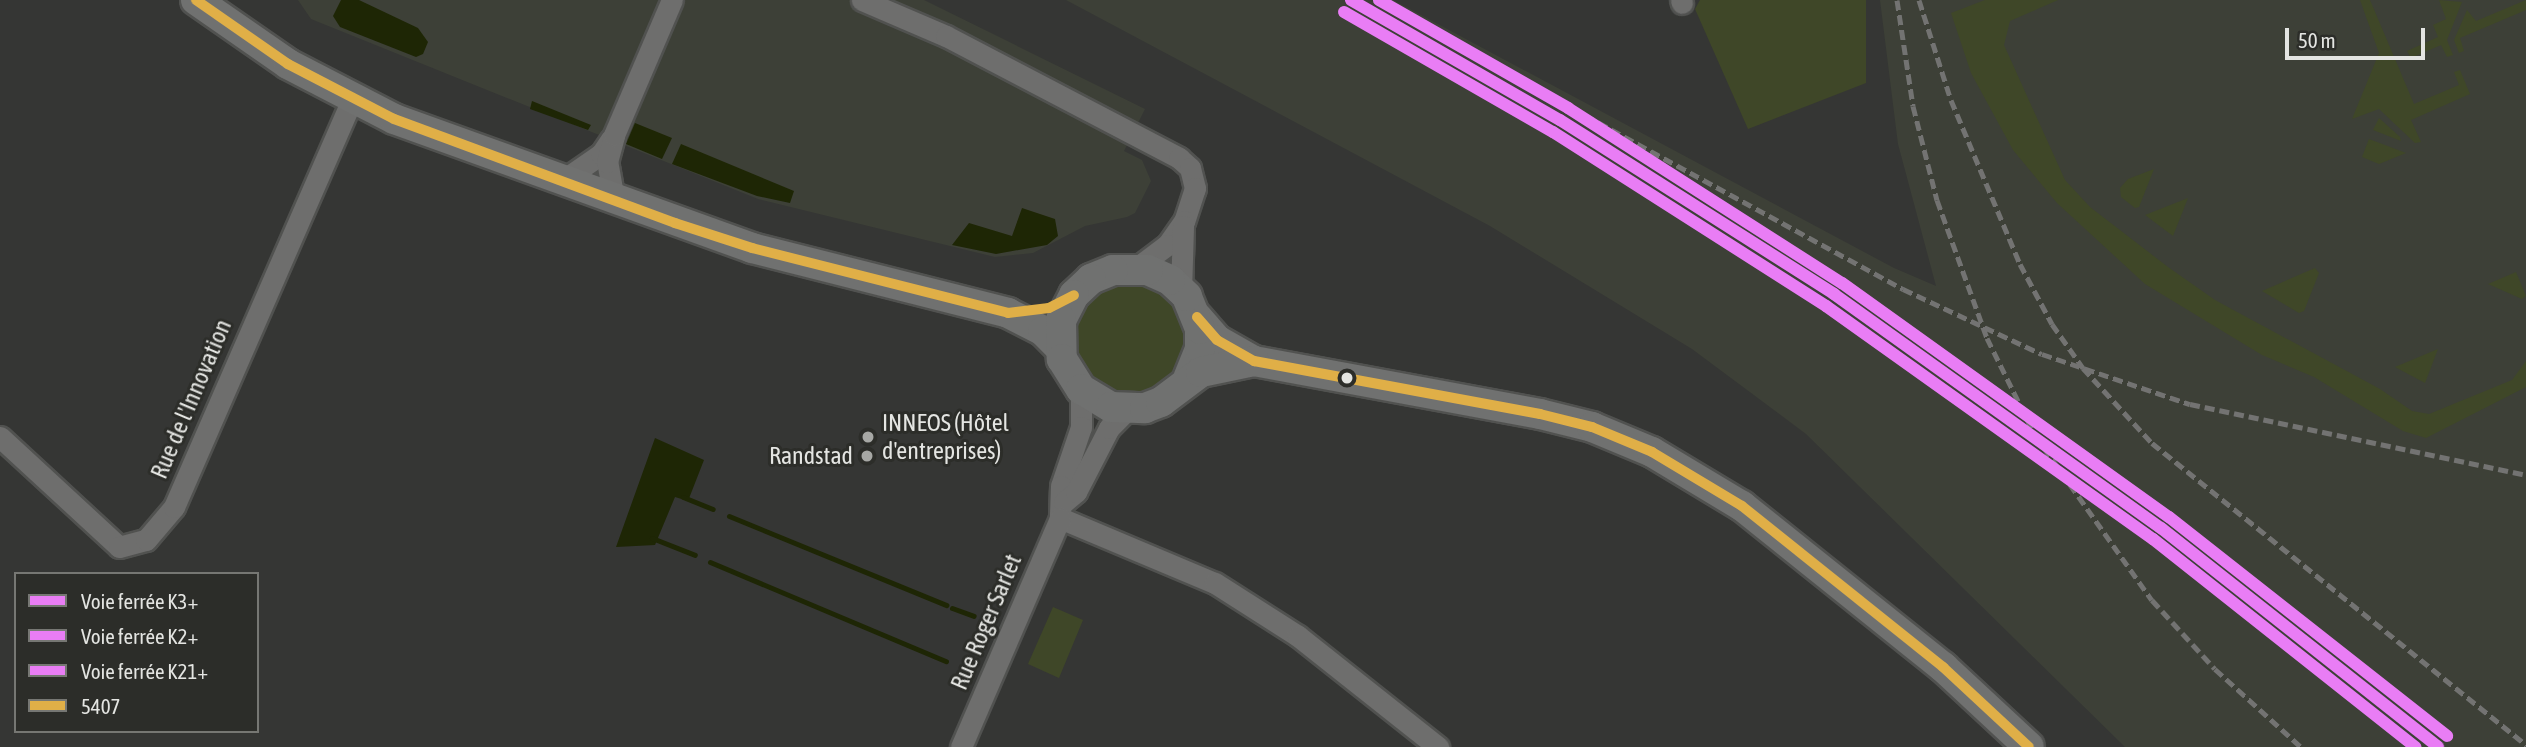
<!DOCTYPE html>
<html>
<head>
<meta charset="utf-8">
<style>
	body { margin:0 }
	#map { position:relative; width:2526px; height:747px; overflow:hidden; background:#353634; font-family:"Asap Condensed",sans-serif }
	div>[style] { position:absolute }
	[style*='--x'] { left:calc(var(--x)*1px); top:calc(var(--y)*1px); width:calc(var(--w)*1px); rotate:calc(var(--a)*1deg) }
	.built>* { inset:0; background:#3d4037 }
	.green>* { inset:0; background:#3f4728 }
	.round { border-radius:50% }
	.water>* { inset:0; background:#1e2605 }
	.stream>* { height:5px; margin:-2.5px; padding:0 2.5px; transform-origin:2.5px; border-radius:2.5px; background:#1e2605 }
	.roads { filter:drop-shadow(2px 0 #515250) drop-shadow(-2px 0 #515250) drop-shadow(0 2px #515250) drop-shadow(0 -2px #515250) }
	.street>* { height:21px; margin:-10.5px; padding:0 10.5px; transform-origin:10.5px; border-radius:10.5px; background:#6e6e6d }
	.secondary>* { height:30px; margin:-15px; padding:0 15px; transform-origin:15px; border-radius:15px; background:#707170 }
	.rail>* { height:5px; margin-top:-2.5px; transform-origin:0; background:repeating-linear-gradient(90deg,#737372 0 10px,transparent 0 15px) }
	.bus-1>* { height:10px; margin:-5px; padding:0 5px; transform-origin:5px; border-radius:5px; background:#e0af47 }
	.rail-1>* { height:12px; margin:-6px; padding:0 6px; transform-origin:6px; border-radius:6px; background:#e97df5 }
	.rail-2>* { height:12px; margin:-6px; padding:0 6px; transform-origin:6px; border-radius:6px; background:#e97df5 }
	.rail-3>* { height:12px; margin:-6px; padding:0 6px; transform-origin:6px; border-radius:6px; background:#e97df5 }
	.dots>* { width:19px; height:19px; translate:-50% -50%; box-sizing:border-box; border:4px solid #2c2d29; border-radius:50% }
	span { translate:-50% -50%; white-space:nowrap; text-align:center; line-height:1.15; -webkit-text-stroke:6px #2c2d29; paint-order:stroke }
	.street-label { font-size:24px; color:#e4e5e2 }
	.poi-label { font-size:24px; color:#e4e5e2 }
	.left { translate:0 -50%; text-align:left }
	.right { translate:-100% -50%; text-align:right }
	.legend { position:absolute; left:14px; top:572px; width:245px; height:161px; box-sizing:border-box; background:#2c2d29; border:2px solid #767773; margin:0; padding:9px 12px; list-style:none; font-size:21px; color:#e4e5e2 }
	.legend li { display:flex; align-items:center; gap:14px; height:35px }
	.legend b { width:35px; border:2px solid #767773 }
	.scale { position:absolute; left:2285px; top:28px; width:140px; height:32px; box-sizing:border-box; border:4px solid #e4e5e2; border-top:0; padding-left:9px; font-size:21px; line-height:24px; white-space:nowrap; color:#e4e5e2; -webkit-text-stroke:5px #2c2d29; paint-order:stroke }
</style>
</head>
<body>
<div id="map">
	<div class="built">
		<div style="clip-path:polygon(298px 0,924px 0,1145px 109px,1124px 151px,1142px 160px,1151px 181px,1135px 213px,1127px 217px,1085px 226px,1033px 253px,995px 257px,758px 199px,311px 19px)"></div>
		<div style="clip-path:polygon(1066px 0,1393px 0,1894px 268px,1936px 286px,1898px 144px,1880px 0,2526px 0,2526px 747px,2125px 747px,1806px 434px,1692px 349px,1490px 226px)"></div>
	</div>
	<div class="green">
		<div style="clip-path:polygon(1700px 0,1866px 0,1866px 83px,1748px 129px,1695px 9px)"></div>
		<div style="clip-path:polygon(1985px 0,2058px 0,2010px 21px,2004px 45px,2065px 180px,2090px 207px,2168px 267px,2215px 300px,2380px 389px,2412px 411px,2429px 414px,2512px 380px,2526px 361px,2526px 387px,2426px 438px,2403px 431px,2314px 377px,2262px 355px,2145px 284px,2057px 203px,2013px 150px,1971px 73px,1951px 13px)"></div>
		<div style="clip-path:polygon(2360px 0,2370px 0,2414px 104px,2459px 85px,2454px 72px,2460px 70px,2470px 94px,2411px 120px,2421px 142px,2415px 143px,2379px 109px,2352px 119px,2379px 53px)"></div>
		<div style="clip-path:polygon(2439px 0,2462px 2px,2447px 40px,2453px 55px,2447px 57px,2441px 45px,2411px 58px,2407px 51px,2438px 37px,2433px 25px,2446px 19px)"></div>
		<div style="clip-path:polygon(2526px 0,2526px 10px,2460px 38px,2464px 51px,2459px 53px,2454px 40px,2467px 10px,2476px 21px)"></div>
		<div style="clip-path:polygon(2379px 118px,2400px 137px,2401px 141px,2373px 130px)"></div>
		<div style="clip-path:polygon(2369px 139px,2406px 153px,2379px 164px,2362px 157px)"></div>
		<div style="clip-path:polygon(2154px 169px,2139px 207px,2135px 208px,2121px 197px,2120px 188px,2128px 179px)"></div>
		<div style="clip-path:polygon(2188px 198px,2173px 236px,2145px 215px)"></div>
		<div style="clip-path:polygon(2315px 268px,2319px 273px,2304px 311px,2299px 313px,2262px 291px)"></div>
		<div style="clip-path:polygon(2516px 272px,2526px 296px,2522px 299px,2488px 284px)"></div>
		<div class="round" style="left:1074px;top:281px;width:114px;height:114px"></div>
		<div style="clip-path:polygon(2438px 349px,2425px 383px,2395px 367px)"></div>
		<div style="clip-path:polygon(1053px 607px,1083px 620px,1059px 678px,1028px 664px)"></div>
	</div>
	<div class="water">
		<div style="clip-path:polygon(341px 0,359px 0,418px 28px,428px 42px,423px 54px,416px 57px,340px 27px,333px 16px)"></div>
		<div style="clip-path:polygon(532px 101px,591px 125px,588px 130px,530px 109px)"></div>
		<div style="clip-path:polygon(635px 123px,672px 138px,662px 159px,626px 144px)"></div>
		<div style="clip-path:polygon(681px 144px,794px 191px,790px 203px,757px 196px,672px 164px)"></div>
		<div style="clip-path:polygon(1022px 208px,1055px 219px,1058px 236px,1047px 245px,996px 254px,952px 245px,969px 223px,1012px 236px)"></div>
		<div style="clip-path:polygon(655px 438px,704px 460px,688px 501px,675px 497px,655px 545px,616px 547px)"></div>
	</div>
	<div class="stream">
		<div style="--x:683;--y:497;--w:32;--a:22"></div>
		<div style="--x:729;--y:516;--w:235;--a:22.3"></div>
		<div style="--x:652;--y:538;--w:46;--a:21.6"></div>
		<div style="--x:710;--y:562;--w:256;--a:22.8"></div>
		<div style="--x:952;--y:608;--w:23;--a:20"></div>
	</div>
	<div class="roads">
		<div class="street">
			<div style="--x:862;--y:0;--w:91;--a:23.2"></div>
			<div style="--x:946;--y:36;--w:263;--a:27.6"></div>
			<div style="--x:1179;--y:158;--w:15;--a:42"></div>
			<div style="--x:1190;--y:168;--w:21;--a:76"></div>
			<div style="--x:1195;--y:188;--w:35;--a:108"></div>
			<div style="--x:1184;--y:221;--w:29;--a:125"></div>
			<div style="--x:1167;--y:245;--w:39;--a:143"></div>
			<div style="--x:1681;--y:0;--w:3;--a:72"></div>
			<div style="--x:562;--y:181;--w:47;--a:-34.7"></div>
			<div style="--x:601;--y:154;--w:18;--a:-56"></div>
			<div style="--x:614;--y:200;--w:39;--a:-100"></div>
			<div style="--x:607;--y:162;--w:28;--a:-75"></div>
			<div style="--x:614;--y:135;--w:147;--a:-66.8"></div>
			<div style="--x:1181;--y:291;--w:65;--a:-88.2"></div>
			<div style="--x:1081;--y:389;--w:38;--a:90"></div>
			<div style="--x:1081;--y:427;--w:62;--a:108.7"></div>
			<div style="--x:1061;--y:486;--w:32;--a:92"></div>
			<div style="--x:1060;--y:518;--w:168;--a:22.8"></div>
			<div style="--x:1215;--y:583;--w:98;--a:32.6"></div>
			<div style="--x:1298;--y:636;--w:179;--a:38.4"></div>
			<div style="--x:0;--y:437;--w:162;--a:42.7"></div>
			<div style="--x:119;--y:547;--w:28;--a:-15"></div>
			<div style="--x:146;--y:540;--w:43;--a:-49.7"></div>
			<div style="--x:174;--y:507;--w:446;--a:-66.4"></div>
			<div style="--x:1064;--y:502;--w:16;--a:-40"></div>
			<div style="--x:1076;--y:492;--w:72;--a:-62.7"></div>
			<div style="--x:1109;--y:428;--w:27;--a:-45"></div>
			<div style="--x:961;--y:747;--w:249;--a:-66.6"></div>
		</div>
		<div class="secondary">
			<div style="--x:196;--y:0;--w:112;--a:34.8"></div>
			<div style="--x:288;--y:64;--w:119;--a:27.4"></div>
			<div style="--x:394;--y:119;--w:381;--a:19.8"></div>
			<div style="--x:752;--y:248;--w:264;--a:14.2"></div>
			<div style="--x:1008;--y:313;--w:39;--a:27"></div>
			<div style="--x:1043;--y:331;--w:24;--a:45"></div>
			<div style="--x:1197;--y:317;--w:30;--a:49"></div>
			<div style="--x:1217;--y:340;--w:43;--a:29.6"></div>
			<div style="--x:1254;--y:361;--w:291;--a:10.5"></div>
			<div style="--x:1540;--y:414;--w:54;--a:14"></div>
			<div style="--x:1592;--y:427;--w:65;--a:22.6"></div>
			<div style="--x:1652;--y:452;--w:105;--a:31"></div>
			<div style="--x:1742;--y:506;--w:258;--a:38.7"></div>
			<div style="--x:1943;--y:667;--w:117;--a:42.9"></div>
			<div style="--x:1187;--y:381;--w:35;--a:-68"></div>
			<div style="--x:1200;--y:348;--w:19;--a:-90"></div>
			<div style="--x:1200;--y:329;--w:35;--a:-112"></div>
			<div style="--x:1187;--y:296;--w:23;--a:-137"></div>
			<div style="--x:1170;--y:280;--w:24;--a:-156"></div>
			<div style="--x:1148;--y:270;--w:35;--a:180"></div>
			<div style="--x:1113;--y:270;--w:24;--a:158"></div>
			<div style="--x:1091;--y:279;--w:23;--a:137"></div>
			<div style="--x:1074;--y:295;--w:28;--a:117"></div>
			<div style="--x:1061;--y:320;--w:39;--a:89"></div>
			<div style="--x:1062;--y:359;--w:36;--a:58"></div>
			<div style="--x:1081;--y:389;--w:35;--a:31"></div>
			<div style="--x:1111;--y:407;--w:34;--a:2"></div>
			<div style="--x:1145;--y:408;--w:17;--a:-21"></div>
			<div style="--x:1161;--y:402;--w:50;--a:-36.9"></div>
			<div style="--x:1201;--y:372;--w:54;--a:-11.7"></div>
		</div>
	</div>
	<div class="rail">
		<div style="--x:1374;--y:0;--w:603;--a:28.65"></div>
		<div style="--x:1903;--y:289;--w:153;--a:25.1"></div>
		<div style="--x:2042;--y:354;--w:156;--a:18.7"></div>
		<div style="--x:2190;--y:404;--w:343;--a:11.9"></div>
		<div style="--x:1897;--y:0;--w:107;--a:81.4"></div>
		<div style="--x:1913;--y:106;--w:97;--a:75.7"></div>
		<div style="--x:1937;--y:200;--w:147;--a:70.1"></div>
		<div style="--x:1987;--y:338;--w:108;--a:63.7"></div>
		<div style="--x:2035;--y:435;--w:202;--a:54.7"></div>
		<div style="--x:2152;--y:600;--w:93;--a:47.6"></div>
		<div style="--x:2215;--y:669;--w:116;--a:42.2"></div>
		<div style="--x:1919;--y:0;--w:105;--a:72.3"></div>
		<div style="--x:1951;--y:100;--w:178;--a:67.2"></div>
		<div style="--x:2020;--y:264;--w:68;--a:61.9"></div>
		<div style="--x:2052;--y:324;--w:54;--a:54.8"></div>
		<div style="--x:2083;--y:368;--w:102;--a:47.4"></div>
		<div style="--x:2152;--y:443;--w:481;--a:38.9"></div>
	</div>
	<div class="bus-1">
		<div style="--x:196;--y:0;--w:112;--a:34.8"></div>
		<div style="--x:288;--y:64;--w:119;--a:27.4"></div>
		<div style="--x:394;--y:119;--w:300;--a:20.3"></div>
		<div style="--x:675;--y:223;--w:81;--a:18"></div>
		<div style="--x:752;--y:248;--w:264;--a:14.2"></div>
		<div style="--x:1008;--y:313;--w:41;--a:-7"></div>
		<div style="--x:1049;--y:308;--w:28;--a:-27"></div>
		<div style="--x:1197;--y:317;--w:30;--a:49"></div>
		<div style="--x:1217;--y:340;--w:43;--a:29.6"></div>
		<div style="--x:1254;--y:361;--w:291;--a:10.5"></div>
		<div style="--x:1540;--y:414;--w:54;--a:14"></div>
		<div style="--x:1592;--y:427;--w:65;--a:22.6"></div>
		<div style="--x:1652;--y:452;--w:105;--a:31"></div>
		<div style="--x:1742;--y:506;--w:258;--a:38.7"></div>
		<div style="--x:1943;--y:667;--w:117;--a:42.9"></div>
	</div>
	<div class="rail-1">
		<div style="--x:1351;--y:0;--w:241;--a:29.9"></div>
		<div style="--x:1560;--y:120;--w:325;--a:32.4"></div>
		<div style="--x:1834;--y:294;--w:402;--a:35.6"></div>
		<div style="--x:2161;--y:528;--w:353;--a:38.3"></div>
	</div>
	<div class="rail-2">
		<div style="--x:1344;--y:12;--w:241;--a:29.9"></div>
		<div style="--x:1553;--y:132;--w:324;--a:32.5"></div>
		<div style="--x:1826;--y:306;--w:402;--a:35.5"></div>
		<div style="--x:2153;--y:539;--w:335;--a:38.4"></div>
	</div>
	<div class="rail-3">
		<div style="--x:1379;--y:0;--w:218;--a:29.7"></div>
		<div style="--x:1568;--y:108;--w:325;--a:32.6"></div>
		<div style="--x:1842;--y:283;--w:402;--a:35.6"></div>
		<div style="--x:2169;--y:517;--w:354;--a:38.2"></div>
	</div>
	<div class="dots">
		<div style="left:1347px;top:378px;background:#e4e5e2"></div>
		<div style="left:868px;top:437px;background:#a7a8a5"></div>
		<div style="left:867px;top:456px;background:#a7a8a5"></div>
	</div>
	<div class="street-label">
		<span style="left:191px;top:399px;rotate:-67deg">Rue de l'Innovation</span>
		<span style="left:986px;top:622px;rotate:-67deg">Rue Roger Sarlet</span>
	</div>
	<div class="poi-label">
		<span class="left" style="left:882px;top:437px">INNEOS (Hôtel<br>d'entreprises)</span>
		<span class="right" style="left:853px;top:456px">Randstad</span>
	</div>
	<ul class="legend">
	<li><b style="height:9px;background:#e97df5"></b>Voie ferrée K3+</li>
	<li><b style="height:9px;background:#e97df5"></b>Voie ferrée K2+</li>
	<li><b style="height:9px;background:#e97df5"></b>Voie ferrée K21+</li>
	<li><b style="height:9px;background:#e0af47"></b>5407</li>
	</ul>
	<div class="scale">50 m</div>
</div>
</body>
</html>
